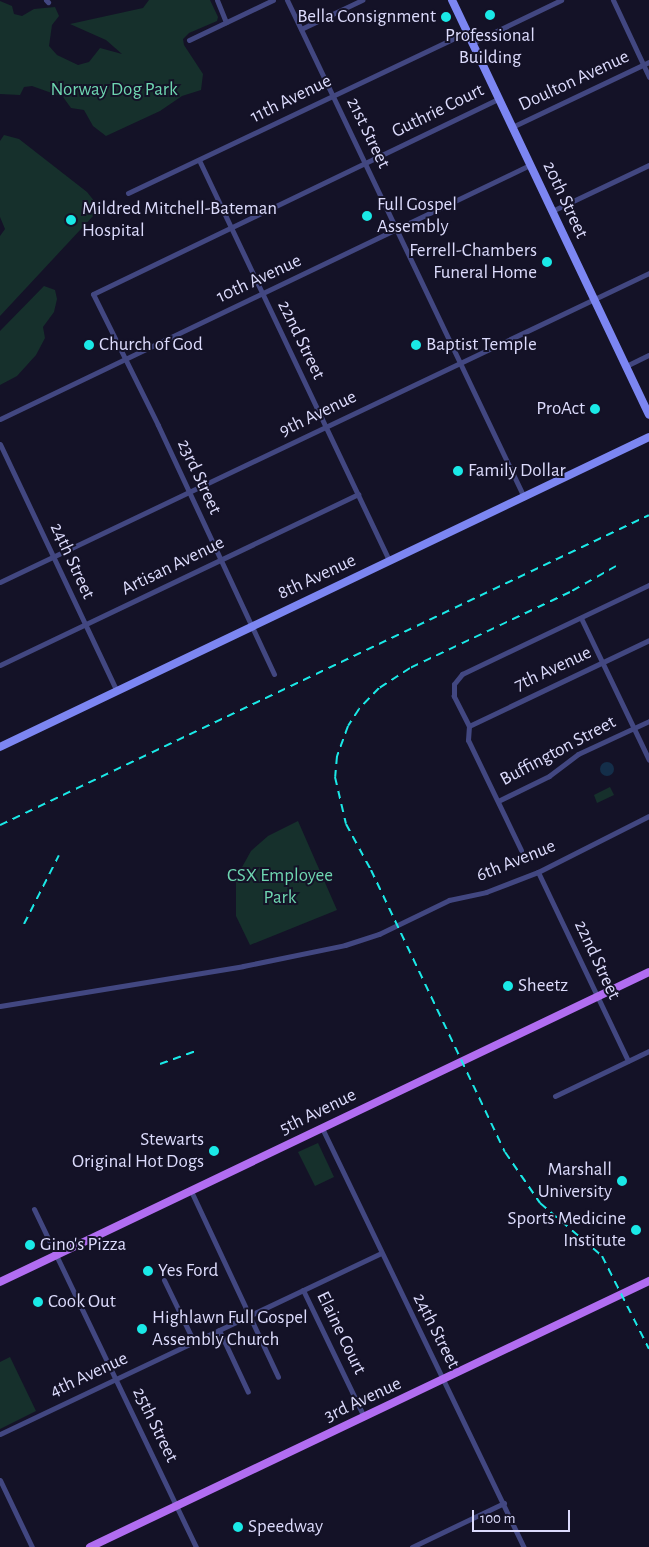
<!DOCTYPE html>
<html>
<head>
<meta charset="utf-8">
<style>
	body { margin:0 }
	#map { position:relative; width:649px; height:1547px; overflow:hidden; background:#141227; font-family:"Alegreya Sans",sans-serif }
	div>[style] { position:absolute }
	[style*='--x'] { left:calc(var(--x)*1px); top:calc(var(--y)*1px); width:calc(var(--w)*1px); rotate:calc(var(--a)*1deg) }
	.green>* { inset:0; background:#16302c }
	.water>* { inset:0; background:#142e49 }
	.round { border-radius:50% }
	.street>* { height:5px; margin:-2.5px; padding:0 2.5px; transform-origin:2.5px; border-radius:2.5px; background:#424781 }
	.secondary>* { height:8px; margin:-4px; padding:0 4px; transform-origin:4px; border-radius:4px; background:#7c86f2 }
	.primary>* { height:8px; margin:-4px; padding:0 4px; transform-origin:4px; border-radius:4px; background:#b16df1 }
	.rail>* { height:2px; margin-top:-1px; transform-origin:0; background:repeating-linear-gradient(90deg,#1ae9e7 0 8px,transparent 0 14px) }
	.dots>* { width:14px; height:14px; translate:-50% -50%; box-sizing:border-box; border:2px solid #141227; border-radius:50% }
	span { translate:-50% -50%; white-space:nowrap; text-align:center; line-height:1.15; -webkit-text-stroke:4px #141227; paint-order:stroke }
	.poi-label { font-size:19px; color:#dcdbfc }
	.right { translate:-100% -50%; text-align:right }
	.left { translate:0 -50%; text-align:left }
	.street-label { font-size:19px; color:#dcdbfc }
	.park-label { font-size:19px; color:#6ed5b0 }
	.scale { position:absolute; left:472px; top:1510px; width:98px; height:22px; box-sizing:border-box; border:2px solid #dcdbfc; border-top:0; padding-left:6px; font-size:15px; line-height:18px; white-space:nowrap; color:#dcdbfc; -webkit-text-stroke:4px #141227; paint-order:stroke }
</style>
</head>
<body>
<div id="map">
	<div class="green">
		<div style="clip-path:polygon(149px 0,210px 0,218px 17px,217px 21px,189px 33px,183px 39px,184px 45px,203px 74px,201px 90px,182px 96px,160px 111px,106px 136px,93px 126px,84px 110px,71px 108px,63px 97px,32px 86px,24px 87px,20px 95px,0 94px,0 1px,12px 6px,14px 14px,22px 16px,34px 9px,55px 7px,59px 16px,52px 25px,49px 46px,57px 55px,78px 65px,89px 62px,100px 48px,122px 54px,106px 40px,70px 24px,143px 8px)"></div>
		<div style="clip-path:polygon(4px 135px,19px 139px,87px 192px,95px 202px,96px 209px,94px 215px,0 316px,0 236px,5px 229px,0 217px,0 141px)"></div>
		<div style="clip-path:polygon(44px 286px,55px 290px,57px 299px,54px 312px,43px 327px,45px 338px,36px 355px,17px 376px,0 385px,0 331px)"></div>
		<div style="clip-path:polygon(610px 787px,614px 795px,597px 803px,594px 795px)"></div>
		<div style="clip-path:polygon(298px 821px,337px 910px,250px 945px,236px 916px,236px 878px,251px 851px,268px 836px)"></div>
		<div style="clip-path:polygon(318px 1143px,334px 1177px,315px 1186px,298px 1152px)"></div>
		<div style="clip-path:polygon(10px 1357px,36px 1411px,0 1429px,0 1362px)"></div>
	</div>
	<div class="water">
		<div class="round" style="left:600px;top:762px;width:14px;height:14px"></div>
	</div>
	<div class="street">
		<div style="--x:46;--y:0;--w:3;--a:45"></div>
		<div style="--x:217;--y:0;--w:24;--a:68"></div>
		<div style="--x:287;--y:0;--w:551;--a:64.51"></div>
		<div style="--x:613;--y:0;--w:85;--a:64.9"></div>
		<div style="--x:301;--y:29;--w:68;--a:-25.4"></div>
		<div style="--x:189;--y:40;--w:93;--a:-25.5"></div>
		<div style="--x:472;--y:43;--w:99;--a:-25.8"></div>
		<div style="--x:512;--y:127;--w:152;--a:-25.4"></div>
		<div style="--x:199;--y:160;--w:444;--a:64.6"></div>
		<div style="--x:128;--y:193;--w:375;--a:-25.4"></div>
		<div style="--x:552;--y:211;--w:107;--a:-25.4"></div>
		<div style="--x:626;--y:366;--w:25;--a:-26"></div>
		<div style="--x:0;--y:419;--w:588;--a:-25.61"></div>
		<div style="--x:0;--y:444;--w:273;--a:64.7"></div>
		<div style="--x:0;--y:582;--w:719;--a:-25.46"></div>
		<div style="--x:581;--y:618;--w:157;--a:64.4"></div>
		<div style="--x:0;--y:665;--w:397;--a:-25.5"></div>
		<div style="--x:274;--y:674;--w:275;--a:-115"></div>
		<div style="--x:158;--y:425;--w:146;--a:-116.4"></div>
		<div style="--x:93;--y:294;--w:450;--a:-25.7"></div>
		<div style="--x:469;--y:726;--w:199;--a:-25.5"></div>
		<div style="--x:498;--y:801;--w:57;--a:-26.1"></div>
		<div style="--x:549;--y:776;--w:36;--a:-37"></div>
		<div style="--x:578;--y:754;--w:78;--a:-24.9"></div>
		<div style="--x:521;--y:850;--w:122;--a:-115.7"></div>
		<div style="--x:468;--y:740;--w:14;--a:-86"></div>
		<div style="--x:469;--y:726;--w:34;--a:-117"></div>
		<div style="--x:454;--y:696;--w:12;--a:-90"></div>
		<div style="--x:454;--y:684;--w:13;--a:-51"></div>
		<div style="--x:462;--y:674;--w:207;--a:-25.5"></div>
		<div style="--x:538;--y:872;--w:209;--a:64.5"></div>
		<div style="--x:0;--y:1006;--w:246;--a:-9.3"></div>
		<div style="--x:243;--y:966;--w:104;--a:-11.6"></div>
		<div style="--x:345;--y:945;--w:36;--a:-18"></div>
		<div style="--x:379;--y:934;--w:78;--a:-25.9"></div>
		<div style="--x:449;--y:900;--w:38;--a:-12"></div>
		<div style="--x:486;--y:892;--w:56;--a:-21"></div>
		<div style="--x:538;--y:872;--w:124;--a:-26.8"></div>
		<div style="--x:555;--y:1096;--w:104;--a:-25.6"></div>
		<div style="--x:322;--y:1128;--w:465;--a:64.3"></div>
		<div style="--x:191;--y:1191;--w:205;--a:64.9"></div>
		<div style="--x:34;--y:1209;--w:375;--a:64.4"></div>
		<div style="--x:164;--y:1280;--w:69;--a:64.2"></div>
		<div style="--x:303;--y:1290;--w:141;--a:64.3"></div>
		<div style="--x:219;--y:1330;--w:68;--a:64.9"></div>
		<div style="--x:0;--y:1434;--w:422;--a:-25.4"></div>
		<div style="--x:0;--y:1480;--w:74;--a:64.5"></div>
		<div style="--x:412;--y:1547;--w:102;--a:-25.6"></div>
	</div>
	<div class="secondary">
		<div style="--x:452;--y:0;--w:459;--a:64.6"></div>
		<div style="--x:0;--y:747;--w:719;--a:-25.53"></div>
	</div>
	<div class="primary">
		<div style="--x:0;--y:1282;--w:719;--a:-25.53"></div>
		<div style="--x:90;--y:1547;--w:619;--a:-25.45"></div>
	</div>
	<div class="rail">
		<div style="--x:616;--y:566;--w:53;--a:150.5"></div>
		<div style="--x:570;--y:592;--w:177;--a:154.6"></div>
		<div style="--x:410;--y:668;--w:37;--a:147"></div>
		<div style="--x:379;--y:688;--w:29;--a:134"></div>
		<div style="--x:359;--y:709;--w:20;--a:123"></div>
		<div style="--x:348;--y:726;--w:32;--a:110"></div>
		<div style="--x:337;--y:756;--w:21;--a:95"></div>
		<div style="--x:335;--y:777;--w:48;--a:76.8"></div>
		<div style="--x:346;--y:824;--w:52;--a:61.5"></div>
		<div style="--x:371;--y:870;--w:312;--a:64.6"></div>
		<div style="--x:505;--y:1152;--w:62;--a:55.5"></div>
		<div style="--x:540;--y:1203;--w:82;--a:40.5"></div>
		<div style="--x:602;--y:1256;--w:104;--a:63.2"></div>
		<div style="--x:0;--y:825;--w:719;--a:-25.53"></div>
		<div style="--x:24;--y:924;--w:77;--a:-63.1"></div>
		<div style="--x:160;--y:1064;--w:38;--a:-20"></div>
	</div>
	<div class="dots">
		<div style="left:490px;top:15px;background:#1ae9e7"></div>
		<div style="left:446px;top:17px;background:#1ae9e7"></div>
		<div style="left:367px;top:216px;background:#1ae9e7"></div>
		<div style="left:71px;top:220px;background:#1ae9e7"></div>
		<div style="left:547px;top:262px;background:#1ae9e7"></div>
		<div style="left:89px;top:345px;background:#1ae9e7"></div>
		<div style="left:416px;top:345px;background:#1ae9e7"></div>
		<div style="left:595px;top:409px;background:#1ae9e7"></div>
		<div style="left:458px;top:471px;background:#1ae9e7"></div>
		<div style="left:508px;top:986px;background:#1ae9e7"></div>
		<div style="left:214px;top:1151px;background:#1ae9e7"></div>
		<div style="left:622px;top:1181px;background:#1ae9e7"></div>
		<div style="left:636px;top:1230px;background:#1ae9e7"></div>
		<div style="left:30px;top:1245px;background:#1ae9e7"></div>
		<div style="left:148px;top:1271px;background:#1ae9e7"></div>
		<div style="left:38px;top:1302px;background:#1ae9e7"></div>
		<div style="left:142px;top:1329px;background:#1ae9e7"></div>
		<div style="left:238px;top:1527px;background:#1ae9e7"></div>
	</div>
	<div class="poi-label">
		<span class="right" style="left:436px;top:17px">Bella Consignment</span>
		<span style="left:490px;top:47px">Professional<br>Building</span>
		<span class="left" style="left:377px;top:216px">Full Gospel<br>Assembly</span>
		<span class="left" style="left:82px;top:220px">Mildred Mitchell-Bateman<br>Hospital</span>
		<span class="right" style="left:537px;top:262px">Ferrell-Chambers<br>Funeral Home</span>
		<span class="left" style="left:99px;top:345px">Church of God</span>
		<span class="left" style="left:426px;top:345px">Baptist Temple</span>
		<span class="right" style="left:585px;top:409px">ProAct</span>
		<span class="left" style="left:468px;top:471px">Family Dollar</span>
		<span class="left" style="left:518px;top:986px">Sheetz</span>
		<span class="right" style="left:204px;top:1151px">Stewarts<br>Original Hot Dogs</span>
		<span class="right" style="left:612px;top:1181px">Marshall<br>University</span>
		<span class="right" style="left:626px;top:1230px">Sports Medicine<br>Institute</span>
		<span class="left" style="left:40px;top:1245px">Gino's Pizza</span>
		<span class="left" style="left:158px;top:1271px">Yes Ford</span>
		<span class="left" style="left:48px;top:1302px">Cook Out</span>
		<span class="left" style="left:152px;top:1329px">Highlawn Full Gospel<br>Assembly Church</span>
		<span class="left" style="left:248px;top:1527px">Speedway</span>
	</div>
	<div class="street-label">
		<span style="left:574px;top:81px;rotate:-25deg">Doulton Avenue</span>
		<span style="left:291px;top:99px;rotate:-26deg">11th Avenue</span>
		<span style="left:438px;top:111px;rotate:-26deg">Guthrie Court</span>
		<span style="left:368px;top:133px;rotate:64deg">21st Street</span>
		<span style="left:565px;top:200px;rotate:65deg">20th Street</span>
		<span style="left:259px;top:279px;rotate:-25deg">10th Avenue</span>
		<span style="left:301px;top:340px;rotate:64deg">22nd Street</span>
		<span style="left:318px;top:414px;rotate:-26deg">9th Avenue</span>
		<span style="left:199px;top:477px;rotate:65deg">23rd Street</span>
		<span style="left:72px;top:561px;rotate:65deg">24th Street</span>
		<span style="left:173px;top:566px;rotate:-26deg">Artisan Avenue</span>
		<span style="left:317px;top:577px;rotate:-25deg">8th Avenue</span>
		<span style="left:553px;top:669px;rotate:-25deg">7th Avenue</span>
		<span style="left:558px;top:751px;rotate:-28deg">Buffington Street</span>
		<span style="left:516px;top:861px;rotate:-22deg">6th Avenue</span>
		<span style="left:597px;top:960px;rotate:65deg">22nd Street</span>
		<span style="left:318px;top:1112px;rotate:-26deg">5th Avenue</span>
		<span style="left:436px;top:1331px;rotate:63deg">24th Street</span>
		<span style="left:341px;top:1333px;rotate:64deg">Elaine Court</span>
		<span style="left:89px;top:1375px;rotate:-25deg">4th Avenue</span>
		<span style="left:363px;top:1400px;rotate:-25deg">3rd Avenue</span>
		<span style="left:155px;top:1425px;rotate:64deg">25th Street</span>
	</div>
	<div class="park-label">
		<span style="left:114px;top:90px">Norway Dog Park</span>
		<span style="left:280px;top:887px">CSX Employee<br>Park</span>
	</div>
	<div class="scale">100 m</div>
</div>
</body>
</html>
